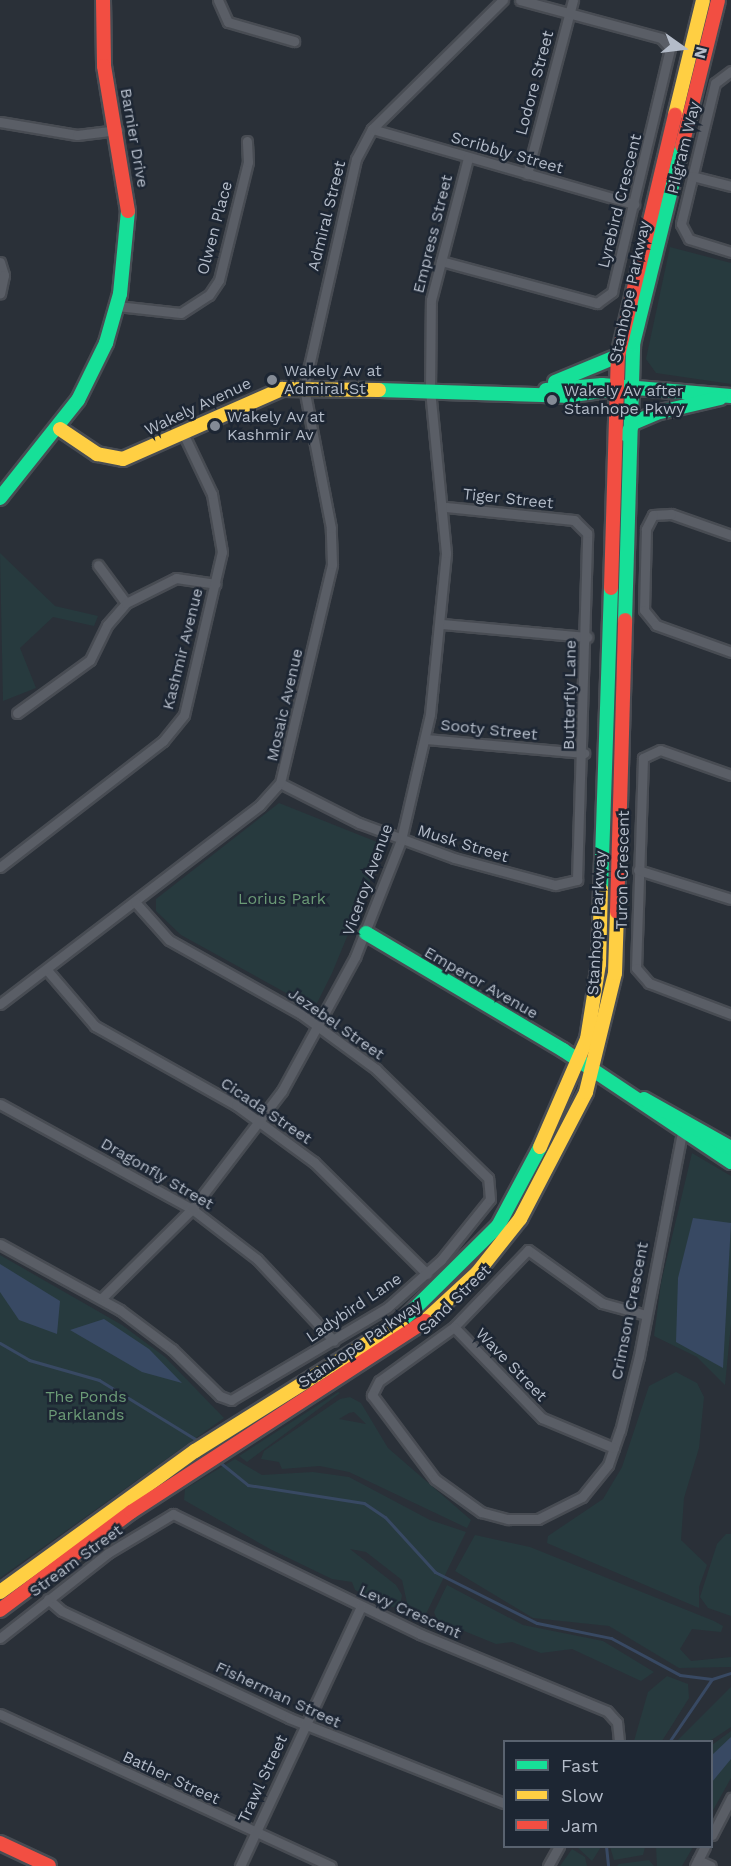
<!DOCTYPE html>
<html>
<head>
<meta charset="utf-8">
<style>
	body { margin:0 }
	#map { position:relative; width:731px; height:1866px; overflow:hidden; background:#2a3038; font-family:"Work Sans",sans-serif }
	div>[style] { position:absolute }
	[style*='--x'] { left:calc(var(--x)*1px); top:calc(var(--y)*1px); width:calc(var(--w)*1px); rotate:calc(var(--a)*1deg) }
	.green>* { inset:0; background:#273a3e }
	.water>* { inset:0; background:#384963 }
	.stream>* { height:3px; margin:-1.5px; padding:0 1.5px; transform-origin:1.5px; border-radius:1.5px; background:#384963 }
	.roads { filter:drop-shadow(2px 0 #484c53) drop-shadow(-2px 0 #484c53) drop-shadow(0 2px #484c53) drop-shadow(0 -2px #484c53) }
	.street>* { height:9px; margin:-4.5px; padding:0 4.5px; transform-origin:4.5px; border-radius:4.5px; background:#5a5e66 }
	.fast>* { height:14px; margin:-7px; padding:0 7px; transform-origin:7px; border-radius:7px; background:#16e098 }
	.slow>* { height:14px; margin:-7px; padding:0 7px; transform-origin:7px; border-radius:7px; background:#ffcf43 }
	.jam>* { height:14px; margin:-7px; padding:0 7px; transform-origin:7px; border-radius:7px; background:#f24e42 }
	.dots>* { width:16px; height:16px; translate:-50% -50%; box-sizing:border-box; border:3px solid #1d2633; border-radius:50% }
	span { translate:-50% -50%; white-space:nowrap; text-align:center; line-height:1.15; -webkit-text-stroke:5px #1d2633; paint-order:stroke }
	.street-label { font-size:16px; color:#b4bcc9 }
	.poi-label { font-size:16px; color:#b4bcc9 }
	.left { translate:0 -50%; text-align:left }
	.park-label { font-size:16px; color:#6b9a76 }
	.legend { position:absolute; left:503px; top:1740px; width:210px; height:108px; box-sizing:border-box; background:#1d2633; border:2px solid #59626f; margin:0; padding:8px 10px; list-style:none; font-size:18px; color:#b4bcc9 }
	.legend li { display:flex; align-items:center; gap:12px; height:30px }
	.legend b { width:30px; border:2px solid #59626f }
	.north { position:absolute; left:653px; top:18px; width:60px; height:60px; -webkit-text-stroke:4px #1d2633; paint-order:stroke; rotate:104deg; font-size:16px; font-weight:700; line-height:24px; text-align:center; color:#b4bcc9 }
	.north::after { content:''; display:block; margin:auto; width:21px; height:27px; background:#b4bcc9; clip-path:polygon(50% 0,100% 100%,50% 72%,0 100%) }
</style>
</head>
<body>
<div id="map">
	<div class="green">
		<div style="clip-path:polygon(670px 247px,731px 263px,731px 384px,656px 373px,646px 359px)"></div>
		<div style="clip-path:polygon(0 553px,55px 606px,98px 616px,94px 626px,53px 617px,20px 648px,36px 688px,3px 701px)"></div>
		<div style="clip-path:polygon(279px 803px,382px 844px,383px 850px,332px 973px,317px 1003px,308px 1005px,181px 935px,156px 911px,156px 899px)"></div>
		<div style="clip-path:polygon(692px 1153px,731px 1176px,731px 1324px,725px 1385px,697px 1357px,654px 1336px,661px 1283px)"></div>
		<div style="clip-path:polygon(0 1255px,122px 1325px,165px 1357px,224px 1418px,0 1578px)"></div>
		<div style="clip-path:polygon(676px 1372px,697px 1383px,704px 1397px,699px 1448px,684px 1498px,681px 1540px,707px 1565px,699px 1587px,699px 1608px,547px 1543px,548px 1536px,603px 1499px,622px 1467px,649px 1386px)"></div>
		<div style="clip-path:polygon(340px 1393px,247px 1462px,239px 1456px,338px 1392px)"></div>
		<div style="clip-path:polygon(evenodd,350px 1397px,361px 1403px,388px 1448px,471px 1520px,467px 1528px,349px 1472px,320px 1466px,282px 1469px,279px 1462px,261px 1459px,264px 1451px,340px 1399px,350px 1397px,354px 1412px,366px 1424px,339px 1419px,349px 1413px,354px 1412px)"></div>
		<div style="clip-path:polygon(235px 1459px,262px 1475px,313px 1472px,349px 1477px,430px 1520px,466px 1532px,424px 1618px,409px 1612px,402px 1580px,366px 1552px,350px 1549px,396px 1585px,402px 1595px,400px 1606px,392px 1607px,355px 1590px,352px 1582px,332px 1579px,270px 1549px,184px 1500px,185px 1489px)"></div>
		<div style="clip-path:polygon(726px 1534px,731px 1534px,731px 1616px,708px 1608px,700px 1597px,717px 1544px)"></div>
		<div style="clip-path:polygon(475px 1535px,530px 1547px,714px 1621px,723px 1626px,721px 1632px,692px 1629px,680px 1649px,691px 1661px,731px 1657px,731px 1667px,679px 1668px,609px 1626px,533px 1618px,455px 1571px)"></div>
		<div style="clip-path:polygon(447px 1585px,523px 1625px,603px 1641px,654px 1672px,641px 1681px,572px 1649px,541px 1653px,512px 1642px,496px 1644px,437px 1620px,434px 1612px)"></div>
		<div style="clip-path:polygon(667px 1676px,688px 1684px,689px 1698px,662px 1741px,634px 1741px,648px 1692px)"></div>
		<div style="clip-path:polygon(731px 1687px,731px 1727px,710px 1741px,677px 1741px)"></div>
		<div style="clip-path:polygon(731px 1731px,731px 1778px,712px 1812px,712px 1745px)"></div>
		<div style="clip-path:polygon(577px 1847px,601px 1847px,592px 1861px)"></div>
		<div style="clip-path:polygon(610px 1847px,610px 1846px,645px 1847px,643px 1855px,614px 1860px)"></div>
		<div style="clip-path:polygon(656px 1847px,656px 1846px,693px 1847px,682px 1866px,657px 1866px)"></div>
		<div style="clip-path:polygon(572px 1849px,585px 1857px,587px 1866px,560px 1866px)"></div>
		<div style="clip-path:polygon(649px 1860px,654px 1866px,617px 1866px,619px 1864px)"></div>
	</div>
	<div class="water">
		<div style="clip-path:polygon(693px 1218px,731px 1223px,723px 1368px,676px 1342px,678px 1278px)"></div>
		<div style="clip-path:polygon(0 1264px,60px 1301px,57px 1334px,19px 1320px,0 1292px)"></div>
		<div style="clip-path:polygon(104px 1319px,149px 1349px,182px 1383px,142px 1372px,70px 1330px)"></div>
		<div style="clip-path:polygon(731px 1737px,731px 1759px,712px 1782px,712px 1755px)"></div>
	</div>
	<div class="stream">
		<div style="--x:0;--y:1343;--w:34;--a:30"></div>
		<div style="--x:29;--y:1360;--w:73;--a:15.9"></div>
		<div style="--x:99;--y:1380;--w:119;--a:31.5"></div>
		<div style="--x:217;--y:1460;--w:40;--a:39"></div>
		<div style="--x:248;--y:1485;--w:117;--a:8.8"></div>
		<div style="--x:364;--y:1503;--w:25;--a:34"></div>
		<div style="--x:385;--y:1517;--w:74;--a:47.7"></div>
		<div style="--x:435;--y:1572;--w:114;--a:26.6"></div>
		<div style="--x:537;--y:1623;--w:76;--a:11.5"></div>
		<div style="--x:611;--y:1638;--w:78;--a:28.2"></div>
		<div style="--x:680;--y:1675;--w:32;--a:7"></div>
		<div style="--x:712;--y:1679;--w:20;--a:-18"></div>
		<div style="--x:669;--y:1742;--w:76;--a:-55.7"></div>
		<div style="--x:606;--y:1846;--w:20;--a:84"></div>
	</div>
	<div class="roads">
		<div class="street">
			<div style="--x:218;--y:0;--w:24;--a:66"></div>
			<div style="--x:228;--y:22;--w:69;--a:16.1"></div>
			<div style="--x:731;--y:71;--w:20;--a:143"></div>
			<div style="--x:715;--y:83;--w:145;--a:103.6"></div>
			<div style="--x:681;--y:224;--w:17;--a:62"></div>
			<div style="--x:689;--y:239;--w:44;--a:17.2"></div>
			<div style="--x:0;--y:122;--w:78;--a:9.6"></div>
			<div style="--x:77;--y:135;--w:41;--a:-7"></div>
			<div style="--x:372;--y:129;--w:273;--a:16"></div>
			<div style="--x:527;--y:174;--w:180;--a:-75.2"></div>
			<div style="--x:692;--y:176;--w:40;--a:14.4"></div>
			<div style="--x:441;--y:261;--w:162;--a:15.1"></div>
			<div style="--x:597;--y:303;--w:19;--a:-36"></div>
			<div style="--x:612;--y:292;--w:251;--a:-76.6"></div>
			<div style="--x:670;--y:48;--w:13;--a:-132"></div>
			<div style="--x:661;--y:38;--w:146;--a:-164.9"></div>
			<div style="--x:0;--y:262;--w:14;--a:73"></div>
			<div style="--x:4;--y:275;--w:19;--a:102"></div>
			<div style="--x:117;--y:306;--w:64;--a:6.2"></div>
			<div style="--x:181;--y:313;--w:33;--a:-33"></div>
			<div style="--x:209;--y:295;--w:18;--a:-56"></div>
			<div style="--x:219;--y:280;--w:122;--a:-76.2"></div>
			<div style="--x:248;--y:162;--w:21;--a:-93"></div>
			<div style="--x:731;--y:535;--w:64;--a:-160.7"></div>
			<div style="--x:671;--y:514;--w:18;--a:177"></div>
			<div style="--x:653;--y:515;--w:16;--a:117"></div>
			<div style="--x:646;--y:529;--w:81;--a:91.4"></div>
			<div style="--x:644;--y:610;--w:19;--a:51"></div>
			<div style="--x:656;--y:625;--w:80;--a:19.8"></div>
			<div style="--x:98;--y:565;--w:47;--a:53.6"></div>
			<div style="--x:441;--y:624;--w:147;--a:5.1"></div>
			<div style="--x:17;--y:713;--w:90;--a:-36"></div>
			<div style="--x:90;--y:660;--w:39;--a:-64"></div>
			<div style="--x:107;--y:625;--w:29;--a:-49"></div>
			<div style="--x:126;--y:603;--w:56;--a:-26.6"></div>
			<div style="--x:176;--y:578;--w:40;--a:8.5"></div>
			<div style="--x:426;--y:739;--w:159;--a:5.1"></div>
			<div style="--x:731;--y:775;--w:75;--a:-160.6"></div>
			<div style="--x:660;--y:750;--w:19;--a:155"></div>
			<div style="--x:643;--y:758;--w:210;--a:91.9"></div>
			<div style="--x:636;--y:968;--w:20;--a:49"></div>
			<div style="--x:649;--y:983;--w:88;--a:20.7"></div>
			<div style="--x:280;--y:783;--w:89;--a:26.9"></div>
			<div style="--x:359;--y:823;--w:101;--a:20.2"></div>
			<div style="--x:454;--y:858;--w:105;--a:15"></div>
			<div style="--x:555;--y:885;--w:23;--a:-13"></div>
			<div style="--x:577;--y:880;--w:347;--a:-88.3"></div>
			<div style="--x:587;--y:533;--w:18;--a:-135"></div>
			<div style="--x:574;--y:520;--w:129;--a:-174.2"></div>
			<div style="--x:0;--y:867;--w:206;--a:-37.7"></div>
			<div style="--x:163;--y:741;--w:33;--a:-51"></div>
			<div style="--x:184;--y:715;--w:167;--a:-76.9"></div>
			<div style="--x:222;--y:552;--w:59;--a:-99.8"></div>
			<div style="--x:212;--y:494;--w:68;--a:-115.4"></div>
			<div style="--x:638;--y:870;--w:97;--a:17.3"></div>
			<div style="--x:47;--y:970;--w:74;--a:49.4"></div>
			<div style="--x:95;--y:1026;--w:162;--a:29.3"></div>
			<div style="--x:236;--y:1105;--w:97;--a:36.2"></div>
			<div style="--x:314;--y:1162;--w:159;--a:44.7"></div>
			<div style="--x:0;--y:1004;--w:327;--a:-37.4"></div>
			<div style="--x:260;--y:805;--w:30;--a:-48"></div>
			<div style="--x:280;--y:783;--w:225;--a:-76.6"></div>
			<div style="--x:332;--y:564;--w:36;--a:-92"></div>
			<div style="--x:331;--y:528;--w:143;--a:-100.9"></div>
			<div style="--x:304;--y:388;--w:235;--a:-77.2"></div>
			<div style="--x:356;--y:159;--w:34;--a:-62"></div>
			<div style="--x:372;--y:129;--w:184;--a:-44.6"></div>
			<div style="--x:0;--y:1104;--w:219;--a:28.7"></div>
			<div style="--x:192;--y:1209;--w:82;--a:37.6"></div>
			<div style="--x:257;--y:1259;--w:112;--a:46.8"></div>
			<div style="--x:0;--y:1244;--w:137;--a:28.8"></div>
			<div style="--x:120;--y:1310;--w:65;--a:36.9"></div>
			<div style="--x:172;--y:1349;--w:67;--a:44.4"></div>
			<div style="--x:220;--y:1396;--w:12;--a:20"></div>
			<div style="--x:231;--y:1400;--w:182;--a:-30.6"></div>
			<div style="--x:388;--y:1307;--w:71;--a:-41.6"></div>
			<div style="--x:441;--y:1260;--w:78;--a:-51.2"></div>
			<div style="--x:490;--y:1199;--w:21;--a:-95"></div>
			<div style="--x:488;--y:1178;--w:156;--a:-135.8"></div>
			<div style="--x:376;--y:1069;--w:93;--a:-143.7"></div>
			<div style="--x:301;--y:1014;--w:151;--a:-150.7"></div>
			<div style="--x:169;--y:940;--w:51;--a:-131.8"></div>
			<div style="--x:102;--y:1298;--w:127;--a:-44.7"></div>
			<div style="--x:192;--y:1209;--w:148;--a:-52.7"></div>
			<div style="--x:282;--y:1091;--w:153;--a:-61.4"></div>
			<div style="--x:355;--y:957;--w:126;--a:-68.5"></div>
			<div style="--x:401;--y:840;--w:129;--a:-77"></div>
			<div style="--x:430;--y:714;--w:162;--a:-84.3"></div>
			<div style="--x:446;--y:553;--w:164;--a:-95.6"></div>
			<div style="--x:430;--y:390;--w:90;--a:-89.4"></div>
			<div style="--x:431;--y:300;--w:147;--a:-75.4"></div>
			<div style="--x:646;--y:1315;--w:46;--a:-164.7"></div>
			<div style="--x:602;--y:1303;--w:91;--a:-144.4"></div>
			<div style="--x:528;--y:1250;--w:107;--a:133.9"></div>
			<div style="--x:454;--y:1327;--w:92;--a:144.2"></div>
			<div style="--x:379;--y:1381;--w:16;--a:117"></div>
			<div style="--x:372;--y:1395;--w:105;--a:53.1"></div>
			<div style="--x:435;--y:1479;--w:57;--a:35.7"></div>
			<div style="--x:481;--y:1512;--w:28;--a:15"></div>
			<div style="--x:508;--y:1519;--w:30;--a:0"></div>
			<div style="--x:538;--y:1519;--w:49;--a:-26.6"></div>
			<div style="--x:582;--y:1497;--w:41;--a:-50.9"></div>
			<div style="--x:608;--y:1465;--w:36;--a:-71"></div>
			<div style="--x:620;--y:1431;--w:77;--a:-75.8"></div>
			<div style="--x:639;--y:1356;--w:227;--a:-79.1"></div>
			<div style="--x:454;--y:1327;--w:127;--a:46"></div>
			<div style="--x:542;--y:1418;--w:78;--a:22.6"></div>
			<div style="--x:48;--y:1599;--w:18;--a:41"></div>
			<div style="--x:62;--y:1611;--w:251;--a:25.2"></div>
			<div style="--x:289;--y:1718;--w:231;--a:21.6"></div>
			<div style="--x:0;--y:1638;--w:137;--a:-38.2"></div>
			<div style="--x:108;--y:1553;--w:76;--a:-31"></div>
			<div style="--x:173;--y:1514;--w:275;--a:25.9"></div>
			<div style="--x:420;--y:1634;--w:202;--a:22.4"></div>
			<div style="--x:607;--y:1711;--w:15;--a:48"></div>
			<div style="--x:617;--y:1722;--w:20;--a:84"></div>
			<div style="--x:0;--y:1714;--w:364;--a:24.7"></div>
			<div style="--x:712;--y:1835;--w:42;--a:-62.8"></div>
			<div style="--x:698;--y:1860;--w:14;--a:25"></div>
			<div style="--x:240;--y:1866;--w:286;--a:-65"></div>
			<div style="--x:548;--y:1866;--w:23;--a:-61"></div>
			<div style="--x:695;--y:1866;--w:22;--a:-63"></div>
		</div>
		<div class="fast">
			<div style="--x:555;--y:382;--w:68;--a:-22.4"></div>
			<div style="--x:379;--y:390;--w:187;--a:1.8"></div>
			<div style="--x:566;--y:396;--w:49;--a:-8.1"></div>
			<div style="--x:546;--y:390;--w:56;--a:-5.1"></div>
			<div style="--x:602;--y:385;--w:129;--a:4.9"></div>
			<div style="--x:627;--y:435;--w:13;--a:-63"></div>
			<div style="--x:633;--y:423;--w:25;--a:-23"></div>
			<div style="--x:656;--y:413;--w:66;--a:-13.2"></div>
			<div style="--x:0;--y:498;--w:125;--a:-51.5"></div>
			<div style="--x:78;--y:400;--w:64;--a:-63.8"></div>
			<div style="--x:106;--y:343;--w:51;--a:-74.1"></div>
			<div style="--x:120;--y:294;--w:83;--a:-84.5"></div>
			<div style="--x:625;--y:620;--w:276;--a:-88.3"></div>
			<div style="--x:633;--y:344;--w:204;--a:-76.1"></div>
			<div style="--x:601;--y:889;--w:301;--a:-88.1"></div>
			<div style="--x:366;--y:933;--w:229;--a:30.7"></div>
			<div style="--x:563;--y:1050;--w:202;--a:33.7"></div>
			<div style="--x:644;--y:1099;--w:100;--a:29.4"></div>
			<div style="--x:401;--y:1322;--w:136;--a:-44.7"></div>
			<div style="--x:498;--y:1226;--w:89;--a:-62"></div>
		</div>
		<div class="slow">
			<div style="--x:675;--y:115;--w:118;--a:-76.3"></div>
			<div style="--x:60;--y:429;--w:45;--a:34"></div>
			<div style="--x:97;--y:454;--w:26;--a:11"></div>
			<div style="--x:123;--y:459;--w:174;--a:-23.8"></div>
			<div style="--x:282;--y:389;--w:97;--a:0.6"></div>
			<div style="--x:540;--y:1147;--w:118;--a:-66.5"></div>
			<div style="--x:587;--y:1039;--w:76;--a:-80.9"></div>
			<div style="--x:599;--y:964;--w:75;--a:-88.5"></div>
			<div style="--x:425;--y:1321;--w:71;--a:-42.7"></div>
			<div style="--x:477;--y:1273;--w:69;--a:-51.5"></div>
			<div style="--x:520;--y:1219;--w:143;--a:-62.5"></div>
			<div style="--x:586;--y:1092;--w:122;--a:-76.3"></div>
			<div style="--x:615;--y:973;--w:61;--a:-88.1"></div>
			<div style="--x:0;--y:1592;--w:241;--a:-35.9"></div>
			<div style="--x:195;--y:1451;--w:243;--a:-32.1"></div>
		</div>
		<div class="jam">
			<div style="--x:103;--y:0;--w:66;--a:89.1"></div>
			<div style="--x:104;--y:66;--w:147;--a:80.6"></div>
			<div style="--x:682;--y:146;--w:150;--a:-76.1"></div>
			<div style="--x:611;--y:588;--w:232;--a:-88.3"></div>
			<div style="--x:618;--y:356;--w:248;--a:-76.7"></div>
			<div style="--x:617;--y:912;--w:292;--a:-88.4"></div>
			<div style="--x:0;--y:1610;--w:164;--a:-36.8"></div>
			<div style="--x:131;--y:1512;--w:351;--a:-33"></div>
			<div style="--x:0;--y:1843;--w:54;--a:25.1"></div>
		</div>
	</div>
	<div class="dots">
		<div style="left:272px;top:380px;background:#848b96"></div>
		<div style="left:552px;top:400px;background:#848b96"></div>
		<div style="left:215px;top:426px;background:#848b96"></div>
	</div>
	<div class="street-label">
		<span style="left:535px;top:83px;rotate:-75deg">Lodore Street</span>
		<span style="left:134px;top:138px;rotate:80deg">Barnier Drive</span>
		<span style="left:684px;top:148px;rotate:-76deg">Pilgram Way</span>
		<span style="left:507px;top:153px;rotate:16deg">Scribbly Street</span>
		<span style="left:620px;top:201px;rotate:-76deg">Lyrebird Crescent</span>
		<span style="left:327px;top:216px;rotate:-76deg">Admiral Street</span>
		<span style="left:215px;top:228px;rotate:-75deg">Olwen Place</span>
		<span style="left:433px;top:234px;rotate:-76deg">Empress Street</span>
		<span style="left:630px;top:292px;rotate:-78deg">Stanhope Parkway</span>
		<span style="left:198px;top:407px;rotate:-25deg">Wakely Avenue</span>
		<span style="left:508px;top:499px;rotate:6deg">Tiger Street</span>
		<span style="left:183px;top:649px;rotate:-76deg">Kashmir Avenue</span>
		<span style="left:570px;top:695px;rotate:-89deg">Butterfly Lane</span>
		<span style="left:285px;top:705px;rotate:-77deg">Mosaic Avenue</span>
		<span style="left:489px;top:730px;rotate:6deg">Sooty Street</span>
		<span style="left:463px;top:844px;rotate:17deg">Musk Street</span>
		<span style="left:623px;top:870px;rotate:-89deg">Turon Crescent</span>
		<span style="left:368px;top:880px;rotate:-70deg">Viceroy Avenue</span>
		<span style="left:597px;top:923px;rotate:-87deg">Stanhope Parkway</span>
		<span style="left:481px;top:983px;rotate:30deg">Emperor Avenue</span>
		<span style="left:336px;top:1024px;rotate:35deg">Jezebel Street</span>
		<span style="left:266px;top:1111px;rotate:34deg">Cicada Street</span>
		<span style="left:157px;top:1174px;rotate:30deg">Dragonfly Street</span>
		<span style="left:455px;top:1300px;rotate:-44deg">Sand Street</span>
		<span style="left:354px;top:1308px;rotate:-34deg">Ladybird Lane</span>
		<span style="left:630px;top:1311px;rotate:-79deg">Crimson Crescent</span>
		<span style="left:360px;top:1344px;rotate:-34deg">Stanhope Parkway</span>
		<span style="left:511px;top:1365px;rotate:46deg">Wave Street</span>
		<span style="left:76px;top:1561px;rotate:-36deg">Stream Street</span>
		<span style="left:410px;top:1612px;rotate:24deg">Levy Crescent</span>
		<span style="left:278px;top:1695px;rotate:25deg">Fisherman Street</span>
		<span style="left:171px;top:1778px;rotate:25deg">Bather Street</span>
		<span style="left:263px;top:1779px;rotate:-65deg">Trawl Street</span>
	</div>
	<div class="poi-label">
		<span class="left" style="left:284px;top:380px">Wakely Av at<br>Admiral St</span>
		<span class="left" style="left:564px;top:400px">Wakely Av after<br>Stanhope Pkwy</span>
		<span class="left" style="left:227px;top:426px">Wakely Av at<br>Kashmir Av</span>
	</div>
	<div class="park-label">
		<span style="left:282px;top:899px">Lorius Park</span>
		<span style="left:86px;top:1406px">The Ponds<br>Parklands</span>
	</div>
	<ul class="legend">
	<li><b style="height:8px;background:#16e098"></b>Fast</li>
	<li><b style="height:8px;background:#ffcf43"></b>Slow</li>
	<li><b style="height:8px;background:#f24e42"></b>Jam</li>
	</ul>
	<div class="north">N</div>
</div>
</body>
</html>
